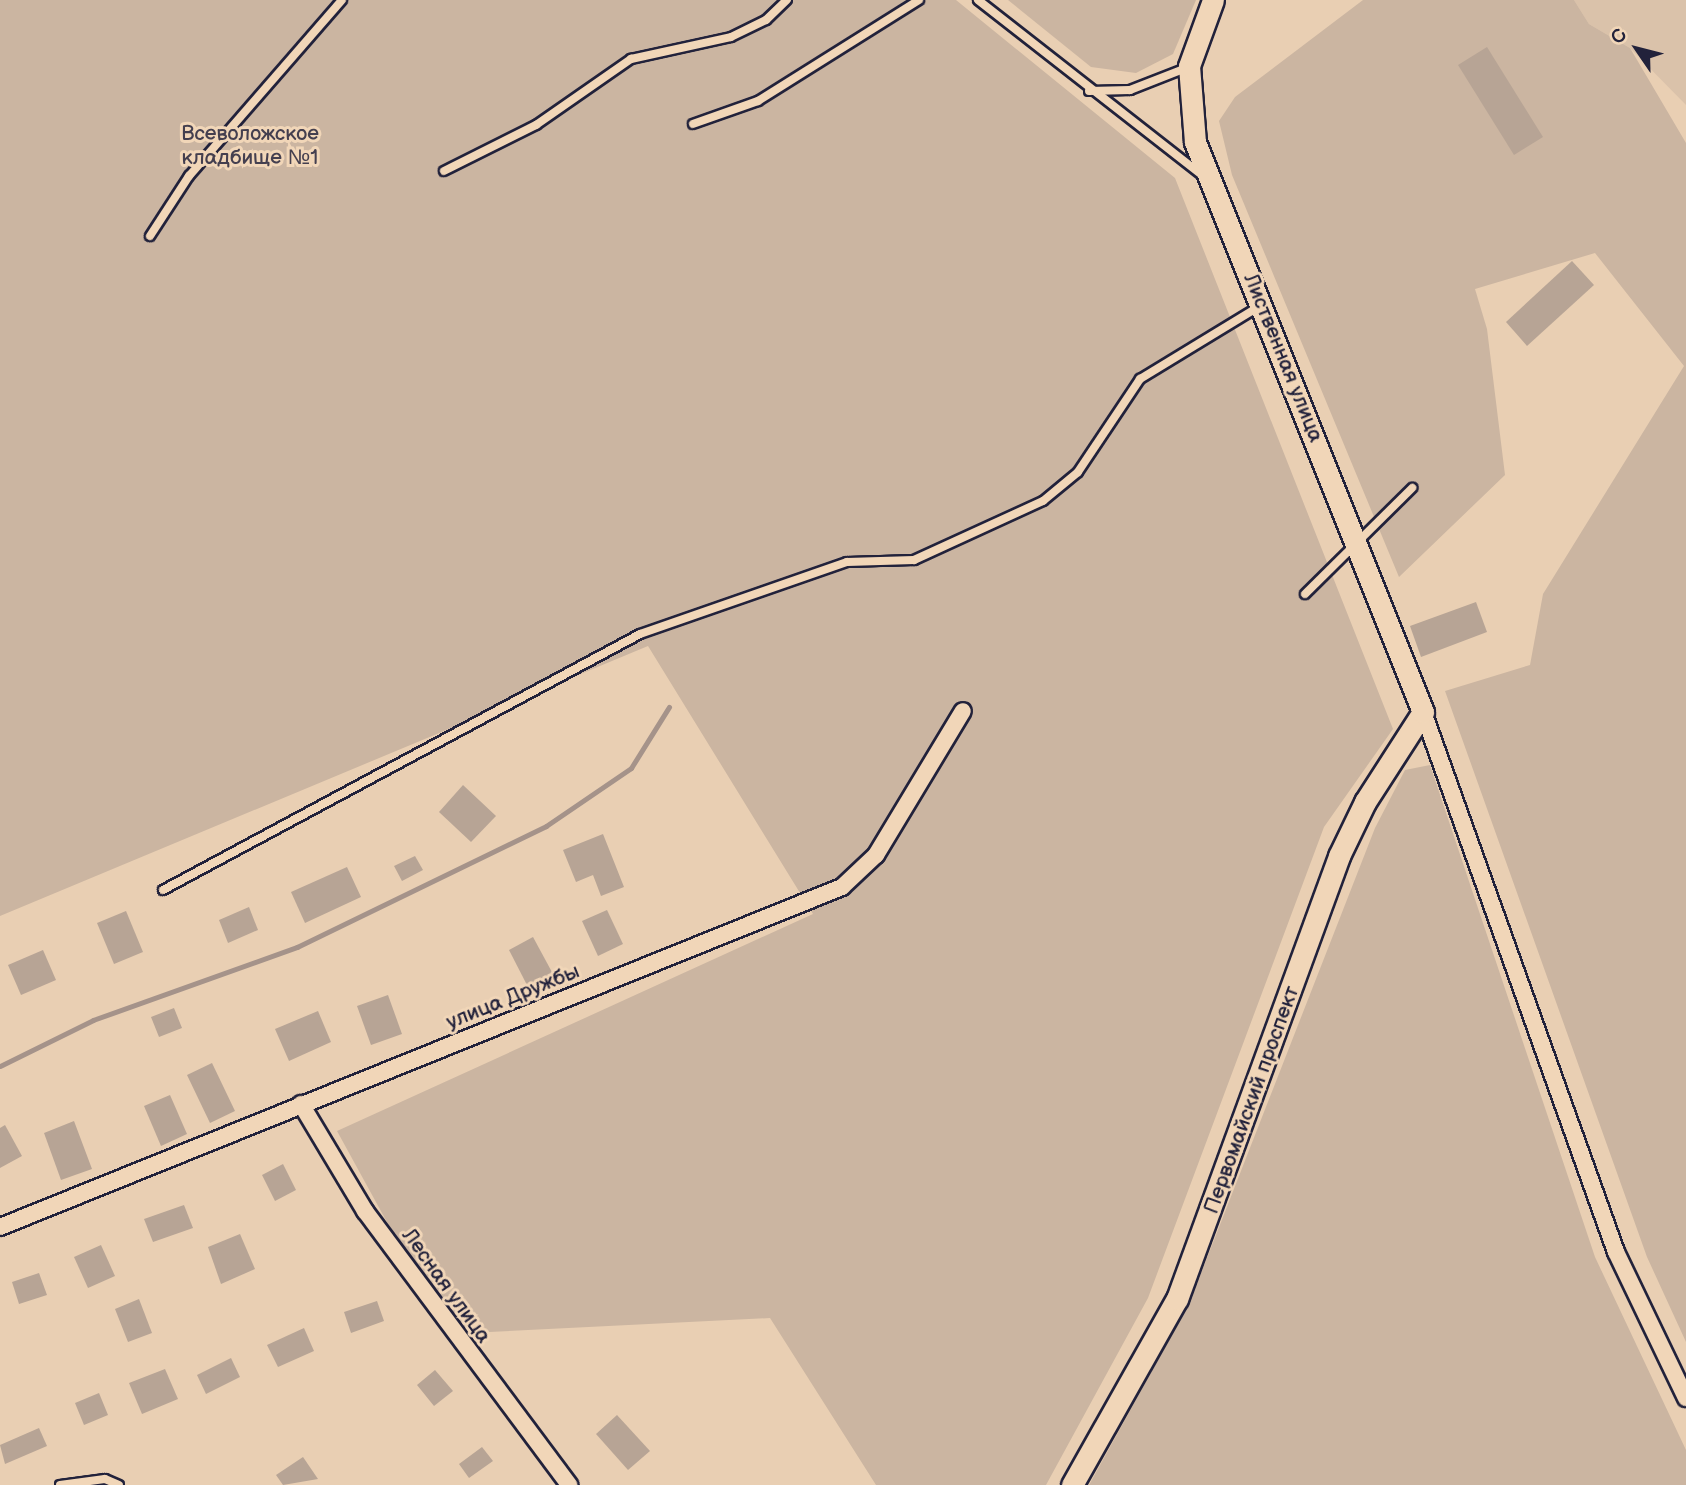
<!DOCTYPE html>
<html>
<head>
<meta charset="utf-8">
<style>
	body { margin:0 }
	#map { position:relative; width:1686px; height:1485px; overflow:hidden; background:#e9cfb3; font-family:"Balsamiq Sans",sans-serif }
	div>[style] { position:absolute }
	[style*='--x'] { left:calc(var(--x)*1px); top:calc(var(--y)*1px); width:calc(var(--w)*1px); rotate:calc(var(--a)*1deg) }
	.built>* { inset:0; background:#dac2aa }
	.green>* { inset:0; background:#cbb5a1 }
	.stream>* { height:5px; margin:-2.5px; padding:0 2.5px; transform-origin:2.5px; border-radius:2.5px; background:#a5938a }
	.building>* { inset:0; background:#b7a495 }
	.roads { filter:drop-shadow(2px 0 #22223b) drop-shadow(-2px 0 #22223b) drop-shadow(0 2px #22223b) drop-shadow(0 -2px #22223b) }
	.lane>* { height:8px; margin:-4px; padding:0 4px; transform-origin:4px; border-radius:4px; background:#f1d6b8 }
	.street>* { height:16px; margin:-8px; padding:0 8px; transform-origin:8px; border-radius:8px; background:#f1d6b8 }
	.secondary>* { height:21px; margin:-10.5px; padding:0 10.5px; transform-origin:10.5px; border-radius:10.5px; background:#f1d6b8 }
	span { translate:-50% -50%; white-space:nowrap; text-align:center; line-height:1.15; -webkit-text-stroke:6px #f1d6b8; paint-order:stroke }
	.park-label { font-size:21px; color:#443f4f }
	.street-label { font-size:21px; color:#22223b }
	.north { position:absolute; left:1602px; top:14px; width:70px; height:70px; -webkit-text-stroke:5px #f1d6b8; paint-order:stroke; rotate:305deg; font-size:19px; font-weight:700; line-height:28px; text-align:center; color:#22223b }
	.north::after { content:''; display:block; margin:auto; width:24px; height:32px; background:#22223b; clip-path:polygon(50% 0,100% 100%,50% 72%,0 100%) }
</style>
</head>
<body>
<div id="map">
	<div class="built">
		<div style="clip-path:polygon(1574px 0,1686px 0,1686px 105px,1630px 48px,1589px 24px)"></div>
	</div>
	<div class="green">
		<div style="clip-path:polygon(0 0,956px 0,1175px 178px,1393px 729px,1324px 827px,1148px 1298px,1046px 1485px,876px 1485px,770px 1318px,469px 1333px,388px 1224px,337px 1131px,813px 914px,648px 646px,0 916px)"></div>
		<div style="clip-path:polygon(1008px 0,1196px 0,1173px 54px,1136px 73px,1091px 67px)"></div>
		<div style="clip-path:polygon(1363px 0,1574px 0,1589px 24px,1630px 48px,1686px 143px,1686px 1342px,1647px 1257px,1445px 691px,1530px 665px,1543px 594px,1684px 366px,1595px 253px,1475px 289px,1487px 329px,1505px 475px,1399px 577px,1232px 175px,1219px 121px,1235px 97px)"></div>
		<div style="clip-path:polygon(1430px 765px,1595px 1257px,1686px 1450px,1686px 1485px,1089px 1485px,1189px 1304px,1375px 828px,1405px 770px)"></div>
	</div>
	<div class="stream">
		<div style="--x:0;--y:1066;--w:104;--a:-26.3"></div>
		<div style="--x:93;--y:1020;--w:217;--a:-19.7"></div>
		<div style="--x:297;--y:947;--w:277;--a:-25.9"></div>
		<div style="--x:546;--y:826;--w:103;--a:-34.3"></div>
		<div style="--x:631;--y:768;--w:72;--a:-58.1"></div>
	</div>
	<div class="building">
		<div style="clip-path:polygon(1487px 47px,1543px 137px,1514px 155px,1458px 65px)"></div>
		<div style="clip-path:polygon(1572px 261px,1594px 285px,1527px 346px,1506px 322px)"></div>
		<div style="clip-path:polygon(1476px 602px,1487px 632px,1421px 657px,1410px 626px)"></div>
		<div style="clip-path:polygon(463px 785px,496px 816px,471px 842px,439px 812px)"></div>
		<div style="clip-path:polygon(603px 834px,624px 887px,601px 896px,593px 875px,576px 882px,563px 850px)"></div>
		<div style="clip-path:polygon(415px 856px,423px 870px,402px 881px,394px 866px)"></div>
		<div style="clip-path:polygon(347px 867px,361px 897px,305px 923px,291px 892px)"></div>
		<div style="clip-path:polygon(249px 907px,258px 930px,228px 943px,219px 920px)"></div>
		<div style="clip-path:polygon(607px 910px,623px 944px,598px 956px,582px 921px)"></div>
		<div style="clip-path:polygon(126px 911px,143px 952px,114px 964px,97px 923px)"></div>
		<div style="clip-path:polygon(533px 937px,553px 974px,528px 987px,509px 950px)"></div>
		<div style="clip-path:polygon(43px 950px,56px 980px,21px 995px,8px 965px)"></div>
		<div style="clip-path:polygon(388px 995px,402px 1034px,371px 1045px,357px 1006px)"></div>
		<div style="clip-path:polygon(174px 1008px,182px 1028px,159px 1037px,151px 1017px)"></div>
		<div style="clip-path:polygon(318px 1011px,331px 1042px,289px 1061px,275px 1029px)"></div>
		<div style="clip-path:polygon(212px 1063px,235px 1111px,210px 1123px,187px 1075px)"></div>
		<div style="clip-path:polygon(170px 1095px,187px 1134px,161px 1146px,144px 1106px)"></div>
		<div style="clip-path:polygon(74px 1121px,92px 1169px,61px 1180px,44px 1133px)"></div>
		<div style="clip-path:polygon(5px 1125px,22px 1156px,0 1168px,0 1128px)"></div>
		<div style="clip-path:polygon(283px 1164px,296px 1190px,275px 1201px,262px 1175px)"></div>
		<div style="clip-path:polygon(184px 1205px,193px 1228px,153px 1242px,144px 1219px)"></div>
		<div style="clip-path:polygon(240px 1234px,255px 1269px,221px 1284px,208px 1247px)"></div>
		<div style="clip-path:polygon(101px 1245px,115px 1276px,88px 1288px,74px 1257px)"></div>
		<div style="clip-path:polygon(39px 1273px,47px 1295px,19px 1304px,12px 1282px)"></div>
		<div style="clip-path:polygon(139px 1299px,152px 1333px,128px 1342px,115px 1309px)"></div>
		<div style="clip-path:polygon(377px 1301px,384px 1321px,351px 1333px,344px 1312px)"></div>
		<div style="clip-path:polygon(304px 1328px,314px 1351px,278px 1367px,267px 1345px)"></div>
		<div style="clip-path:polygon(231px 1358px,240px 1377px,206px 1394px,197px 1375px)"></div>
		<div style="clip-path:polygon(165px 1369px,178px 1399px,142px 1414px,129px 1383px)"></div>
		<div style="clip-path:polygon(435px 1370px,453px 1391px,434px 1406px,417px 1385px)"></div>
		<div style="clip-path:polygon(99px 1393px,108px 1415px,84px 1425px,75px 1403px)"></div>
		<div style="clip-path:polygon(617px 1415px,650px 1451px,628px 1470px,596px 1434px)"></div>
		<div style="clip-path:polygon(39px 1428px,47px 1446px,5px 1464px,0 1445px)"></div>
		<div style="clip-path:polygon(482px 1447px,493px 1461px,469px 1478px,459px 1464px)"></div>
		<div style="clip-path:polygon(303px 1457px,318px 1479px,283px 1485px,276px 1475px)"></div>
	</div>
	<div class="roads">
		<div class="lane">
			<div style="--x:978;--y:0;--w:284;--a:38"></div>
			<div style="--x:1089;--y:91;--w:41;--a:-1.4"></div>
			<div style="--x:1130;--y:90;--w:60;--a:-21.4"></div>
			<div style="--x:693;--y:124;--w:69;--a:-19.5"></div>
			<div style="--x:758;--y:101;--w:190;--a:-32.1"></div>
			<div style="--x:444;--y:171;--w:103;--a:-26.6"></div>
			<div style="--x:536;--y:125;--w:116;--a:-34.8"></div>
			<div style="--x:631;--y:59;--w:102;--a:-12.4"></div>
			<div style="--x:731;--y:37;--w:39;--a:-26"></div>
			<div style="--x:766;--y:20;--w:29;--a:-44"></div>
			<div style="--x:150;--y:236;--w:72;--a:-57"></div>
			<div style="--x:189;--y:176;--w:233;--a:-49"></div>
			<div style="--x:1305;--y:594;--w:151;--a:-44.7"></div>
			<div style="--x:163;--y:890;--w:541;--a:-28.22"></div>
			<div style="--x:640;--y:634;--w:219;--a:-19.2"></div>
			<div style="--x:847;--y:562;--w:67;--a:-1.7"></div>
			<div style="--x:914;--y:560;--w:142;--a:-24.6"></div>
			<div style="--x:1043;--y:501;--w:45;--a:-39.6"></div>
			<div style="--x:1078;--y:472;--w:112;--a:-56.3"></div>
			<div style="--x:1140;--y:379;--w:140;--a:-31.3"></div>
			<div style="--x:60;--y:1485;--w:45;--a:-7.6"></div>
			<div style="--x:105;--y:1479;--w:15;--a:23"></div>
		</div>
		<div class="street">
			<div style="--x:1423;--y:712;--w:573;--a:70.33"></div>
			<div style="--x:1616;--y:1252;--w:162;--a:64.4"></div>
			<div style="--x:301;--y:1104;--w:125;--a:59.1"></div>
			<div style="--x:365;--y:1211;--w:342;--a:53.3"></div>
			<div style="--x:0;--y:1227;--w:908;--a:-21.99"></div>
			<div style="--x:842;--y:887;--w:47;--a:-43.3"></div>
			<div style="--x:876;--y:855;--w:168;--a:-58.9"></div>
		</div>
		<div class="secondary">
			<div style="--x:1072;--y:1485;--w:214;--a:-60.6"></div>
			<div style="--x:1177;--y:1299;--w:472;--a:-69.9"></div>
			<div style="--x:1339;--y:856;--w:60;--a:-64.3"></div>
			<div style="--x:1365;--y:802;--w:107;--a:-57.2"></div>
			<div style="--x:1423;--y:712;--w:614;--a:-111.8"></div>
			<div style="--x:1195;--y:142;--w:76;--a:-94.5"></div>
			<div style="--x:1189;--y:66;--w:70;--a:-70"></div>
		</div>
	</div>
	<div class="park-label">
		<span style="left:250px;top:146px">Всеволожское<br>кладбище №1</span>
	</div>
	<div class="street-label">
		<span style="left:1283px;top:358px;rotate:68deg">Лиственная улица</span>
		<span style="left:513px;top:997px;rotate:-22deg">улица Дружбы</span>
		<span style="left:1252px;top:1100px;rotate:-70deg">Первомайский проспект</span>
		<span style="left:446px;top:1286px;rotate:54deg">Лесная улица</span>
	</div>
	<div class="north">С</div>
</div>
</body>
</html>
